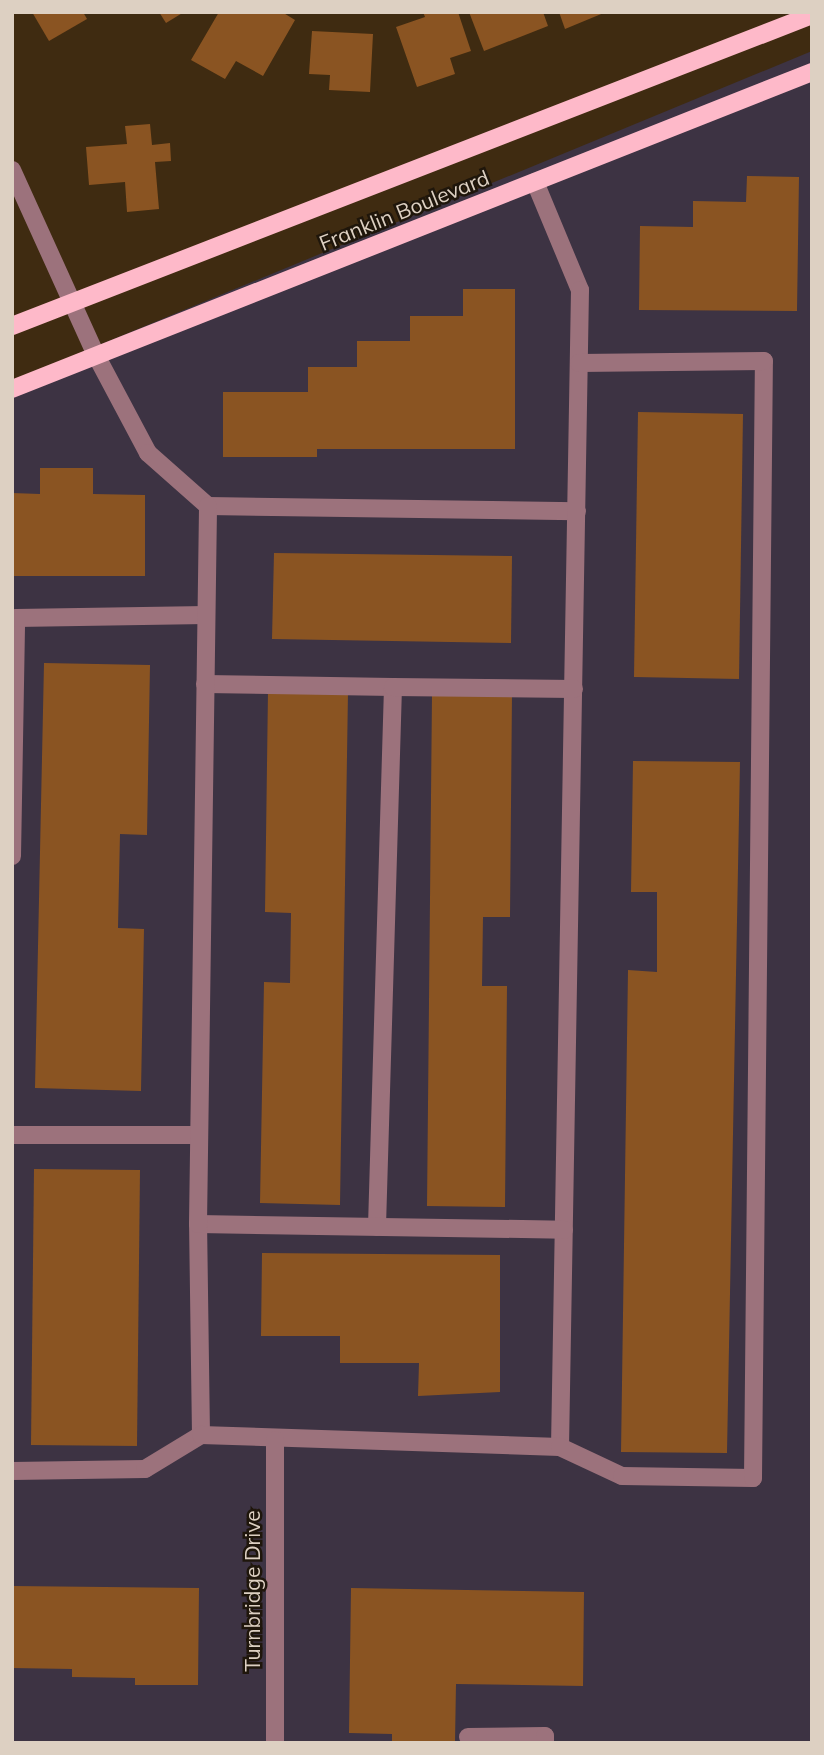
<!DOCTYPE html>
<html>
<head>
<meta charset="utf-8">
<style>
	body { margin:0 }
	#map { position:relative; width:824px; height:1755px; overflow:hidden; background:#3f2b11; font-family:Mulish,sans-serif }
	div>[style] { position:absolute }
	[style*='--x'] { left:calc(var(--x)*1px); top:calc(var(--y)*1px); width:calc(var(--w)*1px); rotate:calc(var(--a)*1deg) }
	.commercial>* { inset:0; background:#3d3343 }
	.building>* { inset:0; background:#8a5422 }
	.minor>* { height:18px; margin:-9px; padding:0 9px; transform-origin:9px; border-radius:9px; background:#9c727c }
	.major>* { height:18px; margin:-9px; padding:0 9px; transform-origin:9px; border-radius:9px; background:#feb9c9 }
	span { translate:-50% -50%; white-space:nowrap; text-align:center; line-height:1.15; -webkit-text-stroke:5px #1f160b; paint-order:stroke }
	.street-label { font-size:21px; color:#ddd0c2 }
	.frame { position:absolute; inset:0; border:14px solid #ddd0c2; pointer-events:none }
</style>
</head>
<body>
<div id="map">
	<div class="commercial">
		<div style="clip-path:polygon(812px 51px,812px 1743px,12px 1743px,12px 381px)"></div>
	</div>
	<div class="building">
		<div style="clip-path:polygon(32px 12px,83px 12px,87px 19px,49px 41px)"></div>
		<div style="clip-path:polygon(159px 12px,184px 12px,166px 23px)"></div>
		<div style="clip-path:polygon(219px 12px,282px 12px,295px 20px,263px 76px,236px 61px,225px 79px,191px 60px)"></div>
		<div style="clip-path:polygon(423px 12px,458px 12px,471px 51px,450px 58px,455px 74px,417px 87px,396px 27px,425px 17px)"></div>
		<div style="clip-path:polygon(469px 12px,543px 12px,548px 26px,484px 51px)"></div>
		<div style="clip-path:polygon(559px 12px,606px 12px,565px 29px)"></div>
		<div style="clip-path:polygon(312px 31px,373px 34px,370px 92px,329px 90px,330px 75px,309px 74px)"></div>
		<div style="clip-path:polygon(150px 124px,152px 145px,170px 143px,171px 161px,155px 162px,159px 209px,127px 212px,125px 182px,89px 185px,86px 147px,127px 144px,125px 126px)"></div>
		<div style="clip-path:polygon(747px 176px,799px 177px,797px 311px,639px 310px,640px 226px,693px 227px,693px 201px,746px 202px)"></div>
		<div style="clip-path:polygon(463px 289px,515px 289px,515px 449px,317px 449px,317px 457px,223px 457px,223px 392px,308px 392px,308px 367px,357px 367px,357px 341px,410px 341px,410px 316px,463px 316px)"></div>
		<div style="clip-path:polygon(638px 412px,743px 414px,739px 679px,634px 677px)"></div>
		<div style="clip-path:polygon(40px 468px,93px 468px,93px 494px,145px 495px,145px 576px,12px 576px,12px 493px,40px 494px)"></div>
		<div style="clip-path:polygon(274px 553px,512px 556px,511px 643px,272px 639px)"></div>
		<div style="clip-path:polygon(44px 663px,150px 665px,147px 835px,120px 834px,118px 928px,144px 929px,141px 1091px,35px 1088px)"></div>
		<div style="clip-path:polygon(268px 690px,348px 692px,340px 1205px,260px 1203px,264px 982px,290px 983px,291px 913px,265px 912px)"></div>
		<div style="clip-path:polygon(432px 694px,512px 694px,510px 917px,483px 917px,482px 986px,507px 986px,505px 1207px,427px 1206px)"></div>
		<div style="clip-path:polygon(633px 761px,740px 762px,727px 1453px,621px 1452px,628px 970px,657px 972px,657px 892px,631px 892px)"></div>
		<div style="clip-path:polygon(34px 1169px,140px 1170px,137px 1446px,31px 1445px)"></div>
		<div style="clip-path:polygon(262px 1253px,500px 1255px,500px 1392px,418px 1396px,419px 1363px,340px 1363px,340px 1336px,261px 1336px)"></div>
		<div style="clip-path:polygon(12px 1586px,199px 1588px,198px 1685px,135px 1685px,135px 1678px,72px 1677px,72px 1669px,12px 1668px)"></div>
		<div style="clip-path:polygon(351px 1588px,584px 1592px,583px 1686px,456px 1684px,455px 1742px,392px 1741px,392px 1734px,349px 1733px)"></div>
	</div>
	<div class="minor">
		<div style="--x:12;--y:170;--w:205;--a:65.6"></div>
		<div style="--x:97;--y:357;--w:109;--a:62"></div>
		<div style="--x:148;--y:453;--w:80;--a:41.5"></div>
		<div style="--x:208;--y:506;--w:369;--a:0.8"></div>
		<div style="--x:535;--y:182;--w:117;--a:67.4"></div>
		<div style="--x:580;--y:290;--w:1157;--a:90.99"></div>
		<div style="--x:205;--y:684;--w:188;--a:0.9"></div>
		<div style="--x:393;--y:687;--w:540;--a:91.7"></div>
		<div style="--x:393;--y:687;--w:181;--a:0.6"></div>
		<div style="--x:12;--y:856;--w:238;--a:-89"></div>
		<div style="--x:16;--y:618;--w:190;--a:-0.9"></div>
		<div style="--x:12;--y:1135;--w:187;--a:0"></div>
		<div style="--x:198;--y:1224;--w:366;--a:0.9"></div>
		<div style="--x:201;--y:1435;--w:211;--a:-90.8"></div>
		<div style="--x:198;--y:1224;--w:718;--a:-89.2"></div>
		<div style="--x:12;--y:1471;--w:133;--a:-0.9"></div>
		<div style="--x:145;--y:1469;--w:66;--a:-31.3"></div>
		<div style="--x:201;--y:1435;--w:359;--a:1.9"></div>
		<div style="--x:560;--y:1447;--w:68;--a:25.1"></div>
		<div style="--x:622;--y:1476;--w:131;--a:0.9"></div>
		<div style="--x:753;--y:1478;--w:1117;--a:-89.44"></div>
		<div style="--x:764;--y:361;--w:185;--a:179.4"></div>
		<div style="--x:468;--y:1737;--w:77;--a:-0.7"></div>
		<div style="--x:545;--y:1736;--w:7;--a:90"></div>
		<div style="--x:275;--y:1743;--w:303;--a:-90"></div>
	</div>
	<div class="major">
		<div style="--x:12;--y:326;--w:858;--a:-21.24"></div>
		<div style="--x:12;--y:389;--w:861;--a:-21.62"></div>
	</div>
	<div class="street-label">
		<span style="left:404px;top:210px;rotate:-22deg">Franklin Boulevard</span>
		<span style="left:252px;top:1591px;rotate:-90deg">Turnbridge Drive</span>
	</div>
	<div class="frame"></div>
</div>
</body>
</html>
